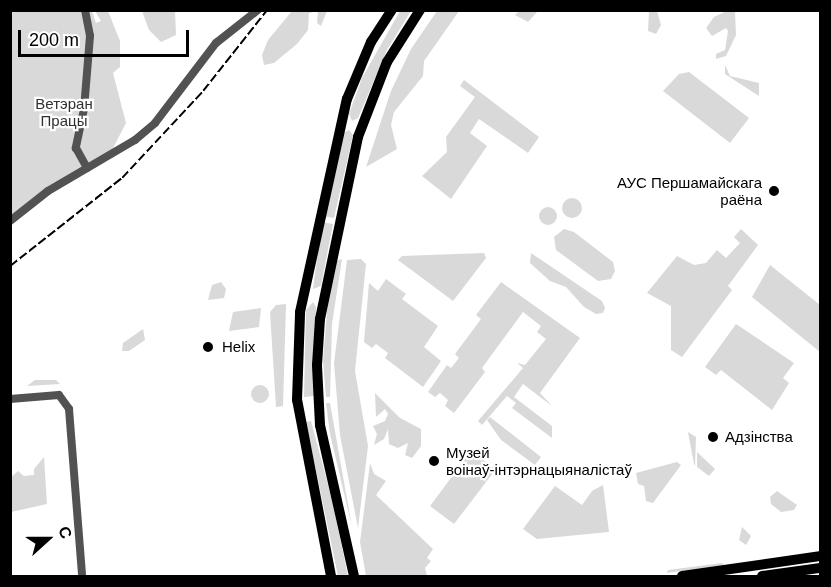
<!DOCTYPE html>
<html>
<head>
<meta charset="utf-8">
<style>
	body { margin:0 }
	#map { position:relative; width:831px; height:587px; overflow:hidden; background:#fff; font-family:Arial,sans-serif }
	div>[style] { position:absolute }
	[style*='--x'] { left:calc(var(--x)*1px); top:calc(var(--y)*1px); width:calc(var(--w)*1px); rotate:calc(var(--a)*1deg) }
	.green>* { inset:0; background:#d9d9d9 }
	.round { border-radius:50% }
	.minor>* { height:8px; margin:-4px; padding:0 4px; transform-origin:4px; border-radius:4px; background:#525252 }
	.major>* { height:10px; margin:-5px; padding:0 5px; transform-origin:5px; border-radius:5px; background:#000 }
	.rail>* { height:1.5px; margin-top:-0.75px; transform-origin:0; background:repeating-linear-gradient(90deg,#000 0 9px,transparent 0 12px) }
	.dots>* { width:16px; height:16px; translate:-50% -50%; box-sizing:border-box; border:3px solid #fff; border-radius:50% }
	span { translate:-50% -50%; white-space:nowrap; text-align:center; line-height:1.15; -webkit-text-stroke:4.5px #fff; paint-order:stroke }
	.park-label { font-size:15px; color:#303030 }
	.poi-label { font-size:15px; color:#000 }
	.right { translate:-100% -50%; text-align:right }
	.left { translate:0 -50%; text-align:left }
	.frame { position:absolute; inset:0; border:12px solid #000; pointer-events:none }
	.north { position:absolute; left:18px; top:509px; width:60px; height:60px; -webkit-text-stroke:4px #fff; paint-order:stroke; rotate:69deg; font-size:16px; font-weight:700; line-height:24px; text-align:center; color:#000 }
	.north::after { content:''; display:block; margin:auto; width:21px; height:27px; background:#000; clip-path:polygon(50% 0,100% 100%,50% 72%,0 100%) }
	.scale { position:absolute; left:18px; top:30px; width:171px; height:27px; box-sizing:border-box; border:3px solid #000; border-top:0; padding-left:8px; font-size:18px; line-height:21px; white-space:nowrap; color:#000; -webkit-text-stroke:4px #fff; paint-order:stroke }
</style>
</head>
<body>
<div id="map">
	<div class="green">
		<div style="clip-path:polygon(11px 11px,92px 11px,96px 23px,101px 21px,95px 11px,108px 11px,120px 41px,120px 67px,113px 73px,126px 123px,112px 150px,11px 218px)"></div>
		<div style="clip-path:polygon(142px 11px,175px 11px,176px 35px,161px 42px,149px 30px)"></div>
		<div style="clip-path:polygon(292px 11px,327px 11px,321px 26px,317px 23px,318px 11px,309px 13px,308px 30px,297px 44px,274px 63px,264px 65px,262px 55px,268px 40px)"></div>
		<div style="clip-path:polygon(400px 11px,411px 11px,387px 50px,358px 118px,352px 121px,349px 114px,362px 78px)"></div>
		<div style="clip-path:polygon(437px 11px,459px 11px,424px 61px,423px 76px,394px 112px,391px 125px,397px 149px,366px 167px,391px 91px,411px 49px)"></div>
		<div style="clip-path:polygon(519px 11px,519px 10px,538px 11px,528px 22px,515px 15px)"></div>
		<div style="clip-path:polygon(649px 11px,657px 11px,661px 25px,656px 34px,648px 31px)"></div>
		<div style="clip-path:polygon(727px 11px,735px 11px,736px 35px,726px 56px,716px 59px,716px 54px,725px 50px,728px 31px,726px 28px,712px 36px,706px 28px,714px 17px)"></div>
		<div style="clip-path:polygon(725px 65px,730px 76px,759px 83px,759px 96px,725px 74px)"></div>
		<div style="clip-path:polygon(689px 72px,749px 118px,730px 143px,663px 91px,679px 74px)"></div>
		<div style="clip-path:polygon(464px 80px,539px 137px,528px 153px,479px 119px,470px 133px,487px 146px,451px 199px,422px 176px,447px 152px,446px 137px,475px 97px,460px 86px)"></div>
		<div style="clip-path:polygon(349px 130px,353px 135px,334px 218px,323px 216px,343px 133px)"></div>
		<div class="round" style="left:562px;top:198px;width:20px;height:20px"></div>
		<div class="round" style="left:539px;top:207px;width:18px;height:18px"></div>
		<div style="clip-path:polygon(322px 222px,333px 224px,321px 286px,313px 289px)"></div>
		<div style="clip-path:polygon(564px 229px,574px 232px,613px 262px,615px 271px,611px 279px,598px 281px,556px 250px,554px 237px)"></div>
		<div style="clip-path:polygon(741px 229px,758px 245px,728px 286px,732px 290px,682px 357px,671px 350px,671px 306px,647px 293px,677px 256px,694px 265px,706px 263px,717px 250px,726px 258px,740px 243px,734px 237px)"></div>
		<div style="clip-path:polygon(484px 253px,486px 258px,453px 301px,398px 260px,402px 256px)"></div>
		<div style="clip-path:polygon(531px 253px,602px 301px,605px 308px,603px 313px,596px 314px,584px 307px,566px 287px,550px 281px,530px 263px)"></div>
		<div style="clip-path:polygon(342px 259px,332px 324px,330px 397px,326px 397px,323px 361px,328px 299px,336px 261px)"></div>
		<div style="clip-path:polygon(361px 259px,366px 264px,355px 371px,368px 446px,358px 528px,340px 435px,334px 363px,347px 260px)"></div>
		<div style="clip-path:polygon(770px 265px,820px 305px,820px 352px,752px 297px)"></div>
		<div style="clip-path:polygon(386px 279px,406px 294px,402px 299px,438px 326px,424px 347px,441px 361px,423px 387px,385px 358px,388px 353px,376px 344px,372px 348px,364px 342px,369px 283px,378px 291px)"></div>
		<div style="clip-path:polygon(221px 282px,226px 289px,224px 298px,208px 300px,212px 285px)"></div>
		<div style="clip-path:polygon(501px 282px,580px 338px,540px 393px,552px 406px,523px 384px,514px 397px,552px 426px,552px 438px,512px 408px,516px 403px,507px 396px,482px 425px,478px 421px,523px 368px,517px 363px,525px 365px,546px 339px,537px 332px,541px 326px,523px 312px,482px 368px,485px 372px,454px 413px,445px 406px,448px 400px,440px 393px,435px 397px,428px 392px,447px 365px,451px 368px,459px 358px,455px 354px,481px 319px,476px 315px)"></div>
		<div style="clip-path:polygon(313px 302px,316px 307px,314px 396px,304px 397px,306px 310px)"></div>
		<div style="clip-path:polygon(286px 304px,283px 406px,276px 407px,270px 312px,276px 305px)"></div>
		<div style="clip-path:polygon(261px 308px,259px 327px,229px 331px,233px 312px)"></div>
		<div style="clip-path:polygon(736px 324px,794px 363px,783px 378px,789px 383px,772px 410px,721px 370px,716px 375px,705px 367px)"></div>
		<div style="clip-path:polygon(143px 329px,145px 340px,129px 351px,122px 351px,123px 343px)"></div>
		<div style="clip-path:polygon(35px 380px,56px 380px,60px 384px,27px 386px)"></div>
		<div class="round" style="left:251px;top:385px;width:18px;height:18px"></div>
		<div style="clip-path:polygon(375px 393px,400px 418px,421px 429px,421px 446px,412px 458px,405px 455px,408px 443px,398px 448px,389px 444px,388px 429px,384px 439px,374px 445px,377px 434px,373px 426px,385px 421px,388px 414px,385px 409px,376px 417px)"></div>
		<div style="clip-path:polygon(326px 403px,330px 403px,352px 527px,330px 434px)"></div>
		<div style="clip-path:polygon(490px 417px,541px 457px,535px 465px,501px 440px,487px 420px)"></div>
		<div style="clip-path:polygon(311px 421px,332px 500px,348px 576px,338px 576px,306px 422px)"></div>
		<div style="clip-path:polygon(688px 432px,696px 437px,695px 466px,694px 464px)"></div>
		<div style="clip-path:polygon(471px 451px,496px 469px,454px 524px,430px 506px)"></div>
		<div style="clip-path:polygon(697px 452px,715px 469px,709px 476px,697px 467px)"></div>
		<div style="clip-path:polygon(44px 457px,47px 504px,11px 512px,11px 477px,18px 471px,24px 476px,34px 475px,34px 469px)"></div>
		<div style="clip-path:polygon(677px 462px,681px 465px,653px 503px,646px 501px,644px 486px,638px 484px,636px 473px)"></div>
		<div style="clip-path:polygon(370px 463px,374px 474px,386px 481px,376px 495px,433px 549px,427px 558px,431px 561px,425px 568px,427px 576px,366px 576px,360px 542px)"></div>
		<div style="clip-path:polygon(603px 485px,609px 532px,537px 539px,523px 529px,555px 486px,582px 505px,592px 491px)"></div>
		<div style="clip-path:polygon(777px 491px,797px 505px,794px 510px,781px 512px,771px 504px,770px 497px)"></div>
		<div style="clip-path:polygon(742px 527px,751px 536px,746px 545px,739px 540px)"></div>
		<div style="clip-path:polygon(722px 563px,724px 565px,667px 573px,668px 570px)"></div>
	</div>
	<div class="minor">
		<div style="--x:85;--y:10;--w:26;--a:79"></div>
		<div style="--x:90;--y:36;--w:73;--a:94.7"></div>
		<div style="--x:84;--y:109;--w:40;--a:102"></div>
		<div style="--x:76;--y:148;--w:23;--a:61"></div>
		<div style="--x:10;--y:221;--w:48;--a:-38.3"></div>
		<div style="--x:48;--y:191;--w:101;--a:-30.4"></div>
		<div style="--x:135;--y:140;--w:26;--a:-40"></div>
		<div style="--x:155;--y:123;--w:101;--a:-52.7"></div>
		<div style="--x:216;--y:43;--w:53;--a:-38.2"></div>
		<div style="--x:10;--y:399;--w:49;--a:-4.7"></div>
		<div style="--x:59;--y:395;--w:17;--a:54"></div>
		<div style="--x:69;--y:409;--w:168;--a:85.5"></div>
	</div>
	<div class="major">
		<div style="--x:331;--y:576;--w:179;--a:-100.9"></div>
		<div style="--x:297;--y:400;--w:88;--a:-88"></div>
		<div style="--x:300;--y:312;--w:218;--a:-77.6"></div>
		<div style="--x:347;--y:99;--w:62;--a:-67.2"></div>
		<div style="--x:371;--y:42;--w:38;--a:-57"></div>
		<div style="--x:354;--y:576;--w:155;--a:-102.7"></div>
		<div style="--x:320;--y:425;--w:60;--a:-92.9"></div>
		<div style="--x:317;--y:365;--w:46;--a:-86.3"></div>
		<div style="--x:320;--y:319;--w:186;--a:-78.2"></div>
		<div style="--x:358;--y:137;--w:80;--a:-68.9"></div>
		<div style="--x:387;--y:62;--w:62;--a:-57.6"></div>
		<div style="--x:682;--y:576;--w:139;--a:-8.2"></div>
		<div style="--x:762;--y:576;--w:59;--a:-7.9"></div>
	</div>
	<div class="rail">
		<div style="--x:10;--y:266;--w:142;--a:-38.2"></div>
		<div style="--x:122;--y:178;--w:119;--a:-47"></div>
		<div style="--x:203;--y:91;--w:103;--a:-51.7"></div>
	</div>
	<div class="dots">
		<div style="left:774px;top:191px;background:#000"></div>
		<div style="left:208px;top:347px;background:#000"></div>
		<div style="left:713px;top:437px;background:#000"></div>
		<div style="left:434px;top:461px;background:#000"></div>
	</div>
	<div class="park-label">
		<span style="left:64px;top:112px">Ветэран<br>Працы</span>
	</div>
	<div class="poi-label">
		<span class="right" style="left:762px;top:191px">АУС Першамайскага<br>раёна</span>
		<span class="left" style="left:222px;top:347px">Helix</span>
		<span class="left" style="left:725px;top:437px">Адзінства</span>
		<span class="left" style="left:446px;top:461px">Музей<br>воінаў-інтэрнацыяналістаў</span>
	</div>
	<div class="frame"></div>
	<div class="north">С</div>
	<div class="scale">200 m</div>
</div>
</body>
</html>
